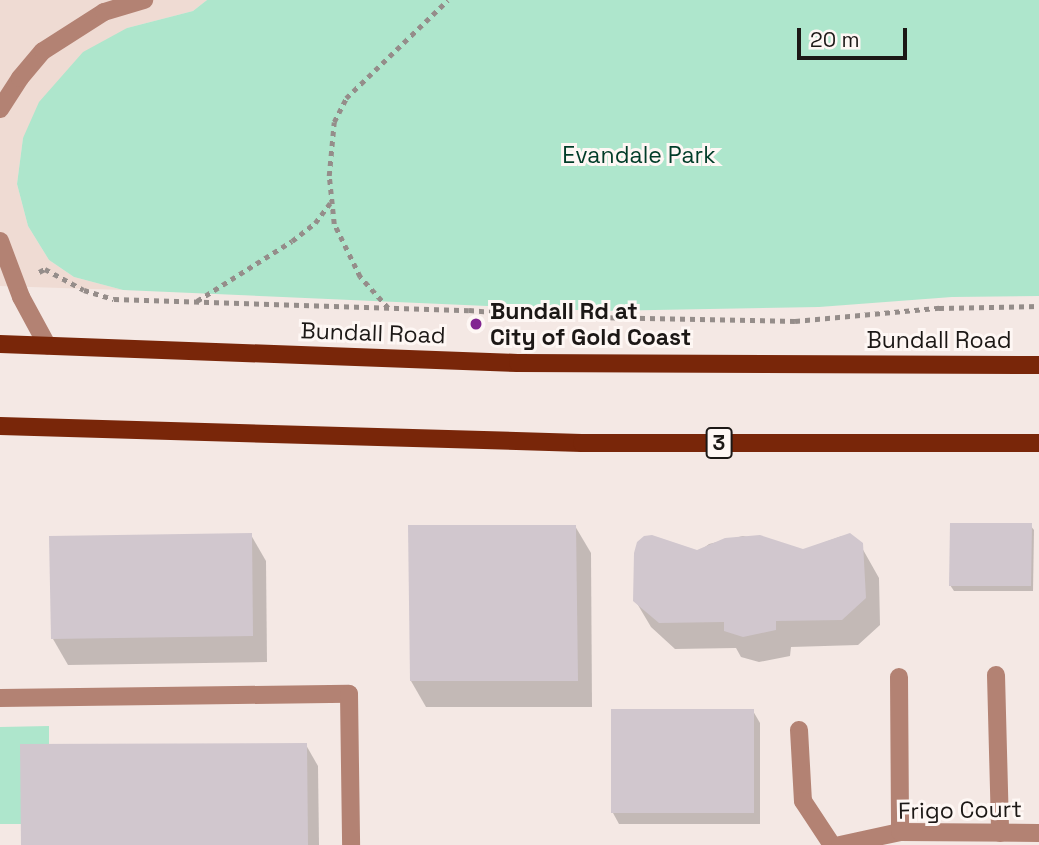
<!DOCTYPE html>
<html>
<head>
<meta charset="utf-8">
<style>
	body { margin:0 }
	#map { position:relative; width:1039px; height:845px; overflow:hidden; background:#f4e8e4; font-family:"Space Grotesk",sans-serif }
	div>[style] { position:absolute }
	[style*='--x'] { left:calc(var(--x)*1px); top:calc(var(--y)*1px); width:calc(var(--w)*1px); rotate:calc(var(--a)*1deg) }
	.built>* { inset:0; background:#efdbd3 }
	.green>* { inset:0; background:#aee6cc }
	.shadow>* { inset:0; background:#0003 }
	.building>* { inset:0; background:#d1c7ce }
	.path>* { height:4.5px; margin-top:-2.25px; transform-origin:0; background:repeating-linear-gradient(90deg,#958d8a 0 5px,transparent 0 10px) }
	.lane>* { height:18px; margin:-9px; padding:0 9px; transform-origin:9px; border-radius:9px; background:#b38273 }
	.street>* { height:18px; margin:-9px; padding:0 9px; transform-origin:9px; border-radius:9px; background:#b38273 }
	.primary>* { height:18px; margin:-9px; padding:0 9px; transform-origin:9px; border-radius:9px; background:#792609 }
	.dots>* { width:19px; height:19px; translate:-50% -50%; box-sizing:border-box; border:4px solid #fef7f4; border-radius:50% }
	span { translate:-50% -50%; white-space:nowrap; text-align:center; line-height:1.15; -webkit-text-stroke:6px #fef7f4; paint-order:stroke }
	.shield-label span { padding:2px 5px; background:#fef7f4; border:2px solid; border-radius:5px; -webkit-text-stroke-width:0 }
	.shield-label { font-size:21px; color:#1c1816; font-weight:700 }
	.park-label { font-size:23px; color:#003c28 }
	.poi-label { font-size:23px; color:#1c1816; font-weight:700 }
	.left { translate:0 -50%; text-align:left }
	.street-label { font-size:23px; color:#1c1816 }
	.scale { position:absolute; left:797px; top:28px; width:110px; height:32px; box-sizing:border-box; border:4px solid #1c1816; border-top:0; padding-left:9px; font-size:21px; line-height:24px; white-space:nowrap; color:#1c1816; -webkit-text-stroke:5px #fef7f4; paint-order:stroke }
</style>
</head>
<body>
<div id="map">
	<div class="built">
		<div style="clip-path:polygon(0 0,207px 0,193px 11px,127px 28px,23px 138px,17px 184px,28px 226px,49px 260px,74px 277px,123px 290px,0 286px)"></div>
	</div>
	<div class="green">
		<div style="clip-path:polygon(207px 0,1039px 0,1039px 296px,952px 297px,819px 307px,600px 311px,123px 290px,74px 277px,49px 260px,28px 226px,17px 184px,23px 138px,39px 102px,83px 52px,127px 28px,193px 11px)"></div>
		<div style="clip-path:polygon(49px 726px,49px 744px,21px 824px,0 824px,0 727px)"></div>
	</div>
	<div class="shadow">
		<div style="clip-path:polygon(1030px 525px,1034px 530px,1033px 591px,954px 591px,950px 585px)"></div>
		<div style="clip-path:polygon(575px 526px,591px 553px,592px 707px,426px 707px,411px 681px)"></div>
		<div style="clip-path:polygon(251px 535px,266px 561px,267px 662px,68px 665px,53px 639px)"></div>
		<div style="clip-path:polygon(743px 536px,803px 550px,842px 536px,857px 539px,879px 578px,880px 625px,858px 645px,791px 647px,790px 656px,759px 662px,741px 657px,736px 648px,675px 649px,651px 627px,635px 600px,709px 544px)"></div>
		<div style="clip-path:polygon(753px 711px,760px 723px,760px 824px,619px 824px,613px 813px)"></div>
		<div style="clip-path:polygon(306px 745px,318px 766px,319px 845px,23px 845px)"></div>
	</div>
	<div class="building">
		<div style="clip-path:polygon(950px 523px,1032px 523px,1031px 586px,949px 586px)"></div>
		<div style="clip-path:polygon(408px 525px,576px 525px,578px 681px,410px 681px)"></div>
		<div style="clip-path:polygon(252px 533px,253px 636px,51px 639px,49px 536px)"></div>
		<div style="clip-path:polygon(850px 533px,863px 543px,866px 598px,842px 620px,776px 621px,776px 630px,743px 637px,724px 631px,724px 622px,659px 623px,633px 601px,634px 553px,637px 542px,644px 536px,652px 535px,697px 550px,725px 538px,760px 535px,803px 549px)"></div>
		<div style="clip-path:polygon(611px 709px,754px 709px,754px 813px,611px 813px)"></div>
		<div style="clip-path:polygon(307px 743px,308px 845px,21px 845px,20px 744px)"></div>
	</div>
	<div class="path">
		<div style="--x:39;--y:272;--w:7;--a:-27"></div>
		<div style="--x:45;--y:269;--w:44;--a:28.3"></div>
		<div style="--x:84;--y:290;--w:31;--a:17"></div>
		<div style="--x:114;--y:299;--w:355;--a:1.8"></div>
		<div style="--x:469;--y:310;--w:71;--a:4.8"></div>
		<div style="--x:540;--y:316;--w:255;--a:1.1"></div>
		<div style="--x:795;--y:321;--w:145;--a:-5.2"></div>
		<div style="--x:939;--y:308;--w:100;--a:-1.1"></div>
		<div style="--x:197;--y:301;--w:112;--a:-32.3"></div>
		<div style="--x:292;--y:241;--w:29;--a:-38"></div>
		<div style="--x:315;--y:223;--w:25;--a:-53"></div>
		<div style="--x:388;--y:308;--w:42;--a:-132.1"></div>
		<div style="--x:360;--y:277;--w:59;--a:-116.1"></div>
		<div style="--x:334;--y:224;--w:48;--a:-95.9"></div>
		<div style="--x:329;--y:176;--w:54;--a:-84.7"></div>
		<div style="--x:334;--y:122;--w:27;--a:-63"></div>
		<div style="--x:346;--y:98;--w:141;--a:-43.9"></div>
	</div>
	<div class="lane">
		<div style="--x:0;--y:109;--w:37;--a:-57"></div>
		<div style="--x:20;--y:78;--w:35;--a:-50"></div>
		<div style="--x:43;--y:51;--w:72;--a:-32.6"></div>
		<div style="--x:104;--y:12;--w:42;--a:-16.7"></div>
		<div style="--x:0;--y:241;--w:60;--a:69.4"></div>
		<div style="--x:21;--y:297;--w:55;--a:61.6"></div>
		<div style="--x:996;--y:675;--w:158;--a:88.5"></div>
		<div style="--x:899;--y:677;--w:155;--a:89.6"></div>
		<div style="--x:0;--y:698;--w:349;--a:-0.7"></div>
		<div style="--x:349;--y:694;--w:151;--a:89.2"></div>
		<div style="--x:799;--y:730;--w:71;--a:86.8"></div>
		<div style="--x:803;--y:801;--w:53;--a:56.6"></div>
	</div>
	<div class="street">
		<div style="--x:840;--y:845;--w:61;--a:-12.2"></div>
		<div style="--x:900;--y:832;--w:139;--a:0.4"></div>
	</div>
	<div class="primary">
		<div style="--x:0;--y:344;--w:518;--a:2.1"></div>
		<div style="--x:518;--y:363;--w:521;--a:0.22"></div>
		<div style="--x:0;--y:426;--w:582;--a:1.67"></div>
		<div style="--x:582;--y:443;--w:457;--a:0"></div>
	</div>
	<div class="dots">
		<div style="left:476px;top:324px;background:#822591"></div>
	</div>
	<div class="shield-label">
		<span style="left:719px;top:443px">3</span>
	</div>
	<div class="park-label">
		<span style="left:639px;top:155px">Evandale Park</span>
	</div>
	<div class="poi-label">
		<span class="left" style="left:490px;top:324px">Bundall Rd at<br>City of Gold Coast</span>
	</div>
	<div class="street-label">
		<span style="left:373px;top:333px;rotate:2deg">Bundall Road</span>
		<span style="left:939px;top:340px">Bundall Road</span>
		<span style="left:960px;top:810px;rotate:-1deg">Frigo Court</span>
	</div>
	<div class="scale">20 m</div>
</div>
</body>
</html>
